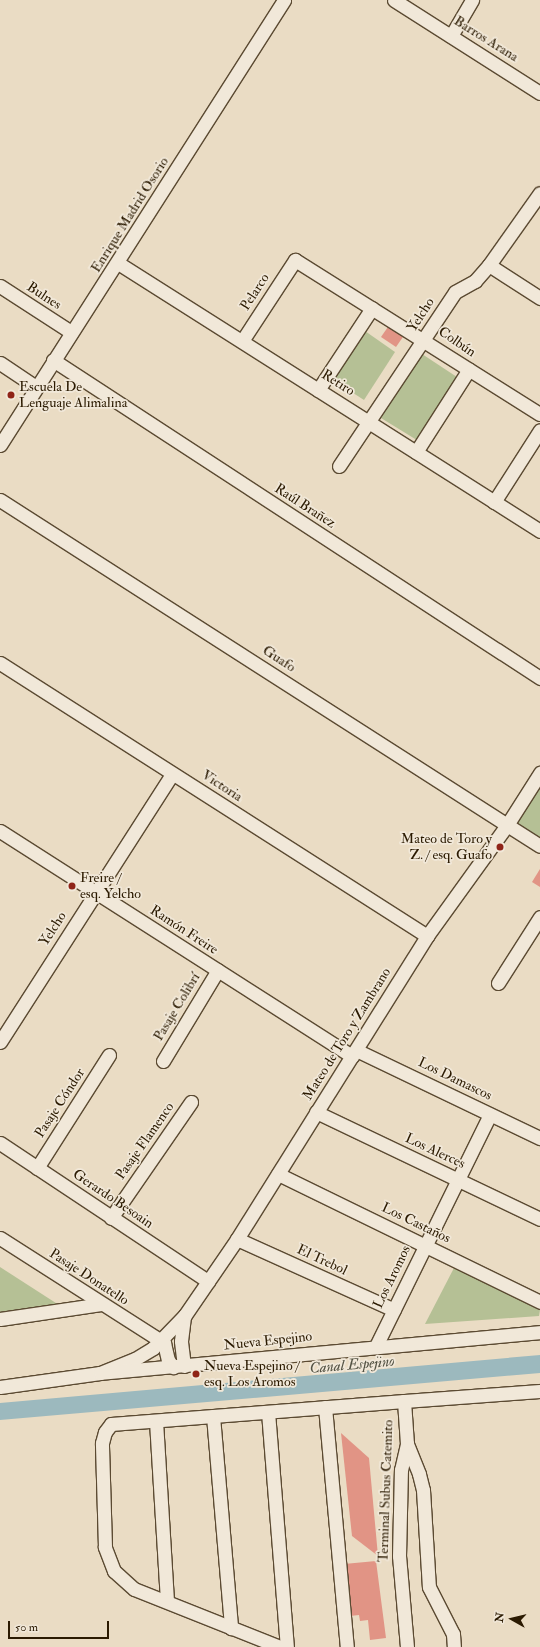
<!DOCTYPE html>
<html>
<head>
<meta charset="utf-8">
<style>
	body { margin:0 }
	#map { position:relative; width:540px; height:1647px; overflow:hidden; background:#eadcc4; font-family:"IM FELL Double Pica",serif }
	div>[style] { position:absolute }
	[style*='--x'] { left:calc(var(--x)*1px); top:calc(var(--y)*1px); width:calc(var(--w)*1px); rotate:calc(var(--a)*1deg) }
	.green>* { inset:0; background:#b5c095 }
	.water>* { inset:0; background:#9cb9be }
	.building>* { inset:0; background:#e19485 }
	.roads { filter:drop-shadow(1px 0 #5b4a32) drop-shadow(-1px 0 #5b4a32) drop-shadow(0 1px #5b4a32) drop-shadow(0 -1px #5b4a32) }
	.minor>* { height:13px; margin:-6.5px; padding:0 6.5px; transform-origin:6.5px; border-radius:6.5px; background:#f1e8d9 }
	.dots>* { width:11px; height:11px; translate:-50% -50%; box-sizing:border-box; border:2px solid #f1e8d9; border-radius:50% }
	span { translate:-50% -50%; white-space:nowrap; text-align:center; line-height:1.15; -webkit-text-stroke:3.5px #f1e8d9; paint-order:stroke }
	.street-label { font-size:14px; color:#2b1a01 }
	.poi-label { font-size:14px; color:#2b1a01 }
	.left { translate:0 -50%; text-align:left }
	.right { translate:-100% -50%; text-align:right }
	.water-label { font-size:15px; color:#535243; font-style:italic }
	.north { position:absolute; left:492px; top:1599px; width:40px; height:40px; -webkit-text-stroke:3px #f1e8d9; paint-order:stroke; rotate:278deg; font-size:11px; font-weight:700; line-height:16px; text-align:center; color:#2b1a01 }
	.north::after { content:''; display:block; margin:auto; width:14px; height:18px; background:#2b1a01; clip-path:polygon(50% 0,100% 100%,50% 72%,0 100%) }
	.scale { position:absolute; left:8px; top:1621px; width:101px; height:18px; box-sizing:border-box; border:2px solid #2b1a01; border-top:0; padding-left:5px; font-size:12px; line-height:14px; white-space:nowrap; color:#2b1a01; -webkit-text-stroke:3px #f1e8d9; paint-order:stroke }
</style>
</head>
<body>
<div id="map">
	<div class="green">
		<div style="clip-path:polygon(365px 331px,395px 352px,364px 400px,333px 380px)"></div>
		<div style="clip-path:polygon(422px 354px,460px 379px,420px 442px,381px 418px)"></div>
		<div style="clip-path:polygon(540px 782px,540px 841px,517px 822px)"></div>
		<div style="clip-path:polygon(455px 1266px,540px 1310px,539px 1316px,425px 1324px)"></div>
		<div style="clip-path:polygon(0 1267px,59px 1305px,0 1314px)"></div>
	</div>
	<div class="water">
		<div style="clip-path:polygon(540px 1355px,540px 1373px,0 1420px,0 1403px)"></div>
	</div>
	<div class="building">
		<div style="clip-path:polygon(390px 324px,405px 334px,396px 347px,381px 337px)"></div>
		<div style="clip-path:polygon(540px 869px,540px 887px,532px 882px)"></div>
		<div style="clip-path:polygon(341px 1433px,369px 1458px,378px 1556px,352px 1536px)"></div>
		<div style="clip-path:polygon(376px 1561px,386px 1638px,370px 1640px,368px 1620px,360px 1621px,359px 1615px,350px 1616px,344px 1564px)"></div>
	</div>
	<div class="roads">
		<div class="minor">
			<div style="--x:394;--y:0;--w:173;--a:32.5"></div>
			<div style="--x:451;--y:36;--w:42;--a:-59.7"></div>
			<div style="--x:118;--y:263;--w:500;--a:32.4"></div>
			<div style="--x:489;--y:265;--w:61;--a:32.9"></div>
			<div style="--x:0;--y:286;--w:85;--a:32.9"></div>
			<div style="--x:242;--y:341;--w:97;--a:-56.8"></div>
			<div style="--x:295;--y:260;--w:289;--a:32.2"></div>
			<div style="--x:53;--y:360;--w:582;--a:33.14"></div>
			<div style="--x:0;--y:363;--w:43;--a:33.7"></div>
			<div style="--x:318;--y:390;--w:98;--a:-56.6"></div>
			<div style="--x:0;--y:445;--w:528;--a:-57.45"></div>
			<div style="--x:416;--y:452;--w:98;--a:-57.4"></div>
			<div style="--x:339;--y:466;--w:209;--a:-56.3"></div>
			<div style="--x:455;--y:292;--w:23;--a:-29"></div>
			<div style="--x:475;--y:281;--w:21;--a:-49"></div>
			<div style="--x:489;--y:265;--w:88;--a:-54.7"></div>
			<div style="--x:0;--y:500;--w:641;--a:32.65"></div>
			<div style="--x:494;--y:502;--w:85;--a:-57.4"></div>
			<div style="--x:0;--y:663;--w:507;--a:32.59"></div>
			<div style="--x:0;--y:831;--w:418;--a:32.6"></div>
			<div style="--x:498;--y:983;--w:78;--a:-57.5"></div>
			<div style="--x:0;--y:1042;--w:318;--a:-57.3"></div>
			<div style="--x:356;--y:1050;--w:204;--a:25.6"></div>
			<div style="--x:163;--y:1061;--w:106;--a:-58.9"></div>
			<div style="--x:316;--y:1112;--w:248;--a:25.5"></div>
			<div style="--x:0;--y:1143;--w:250;--a:33.6"></div>
			<div style="--x:37;--y:1168;--w:134;--a:-57.5"></div>
			<div style="--x:278;--y:1174;--w:292;--a:26"></div>
			<div style="--x:111;--y:1218;--w:141;--a:-55.4"></div>
			<div style="--x:0;--y:1238;--w:195;--a:32.6"></div>
			<div style="--x:164;--y:1343;--w:17;--a:77"></div>
			<div style="--x:168;--y:1360;--w:9;--a:54"></div>
			<div style="--x:237;--y:1239;--w:172;--a:24.3"></div>
			<div style="--x:0;--y:1319;--w:102;--a:-8.4"></div>
			<div style="--x:376;--y:1346;--w:258;--a:-63.8"></div>
			<div style="--x:184;--y:1366;--w:25;--a:-97"></div>
			<div style="--x:181;--y:1341;--w:25;--a:-83"></div>
			<div style="--x:100;--y:1373;--w:38;--a:-22"></div>
			<div style="--x:135;--y:1359;--w:21;--a:-31"></div>
			<div style="--x:153;--y:1348;--w:46;--a:-45.9"></div>
			<div style="--x:185;--y:1315;--w:92;--a:-55.6"></div>
			<div style="--x:237;--y:1239;--w:358;--a:-57.9"></div>
			<div style="--x:427;--y:936;--w:137;--a:-54.2"></div>
			<div style="--x:507;--y:825;--w:62;--a:-57.6"></div>
			<div style="--x:0;--y:1387;--w:101;--a:-8"></div>
			<div style="--x:100;--y:1373;--w:442;--a:-5.3"></div>
			<div style="--x:325;--y:1407;--w:241;--a:84.8"></div>
			<div style="--x:268;--y:1412;--w:236;--a:85.4"></div>
			<div style="--x:213;--y:1416;--w:213;--a:85.1"></div>
			<div style="--x:156;--y:1421;--w:180;--a:86.5"></div>
			<div style="--x:407;--y:1444;--w:32;--a:68"></div>
			<div style="--x:419;--y:1474;--w:16;--a:76"></div>
			<div style="--x:423;--y:1490;--w:97;--a:86.5"></div>
			<div style="--x:429;--y:1587;--w:53;--a:62.9"></div>
			<div style="--x:453;--y:1634;--w:13;--a:86"></div>
			<div style="--x:280;--y:1647;--w:157;--a:-158.3"></div>
			<div style="--x:134;--y:1589;--w:27;--a:-138"></div>
			<div style="--x:114;--y:1571;--w:26;--a:-111"></div>
			<div style="--x:105;--y:1547;--w:104;--a:-91.7"></div>
			<div style="--x:102;--y:1443;--w:11;--a:-75"></div>
			<div style="--x:105;--y:1432;--w:10;--a:-53"></div>
			<div style="--x:111;--y:1424;--w:294;--a:-4.5"></div>
			<div style="--x:407;--y:1647;--w:91;--a:-95"></div>
			<div style="--x:399;--y:1556;--w:86;--a:-88.7"></div>
			<div style="--x:401;--y:1470;--w:27;--a:-77"></div>
			<div style="--x:407;--y:1444;--w:43;--a:-94"></div>
			<div style="--x:404;--y:1401;--w:136;--a:-4.2"></div>
		</div>
	</div>
	<div class="dots">
		<div style="left:11px;top:395px;background:#8f2418"></div>
		<div style="left:500px;top:847px;background:#8f2418"></div>
		<div style="left:72px;top:886px;background:#8f2418"></div>
		<div style="left:196px;top:1374px;background:#8f2418"></div>
	</div>
	<div class="street-label">
		<span style="left:486px;top:39px;rotate:32deg">Barros Arana</span>
		<span style="left:130px;top:215px;rotate:-58deg">Enrique Madrid Osorio</span>
		<span style="left:255px;top:292px;rotate:-57deg">Pelarco</span>
		<span style="left:44px;top:296px;rotate:33deg">Bulnes</span>
		<span style="left:421px;top:315px;rotate:-57deg">Yelcho</span>
		<span style="left:457px;top:342px;rotate:34deg">Colbún</span>
		<span style="left:338px;top:383px;rotate:32deg">Retiro</span>
		<span style="left:305px;top:506px;rotate:33deg">Raúl Brañez</span>
		<span style="left:279px;top:659px;rotate:33deg">Guafo</span>
		<span style="left:222px;top:786px;rotate:33deg">Victoria</span>
		<span style="left:53px;top:929px;rotate:-57deg">Yelcho</span>
		<span style="left:184px;top:930px;rotate:33deg">Ramón Freire</span>
		<span style="left:177px;top:1007px;rotate:-59deg">Pasaje Colibrí</span>
		<span style="left:347px;top:1034px;rotate:-58deg">Mateo de Toro y Zambrano</span>
		<span style="left:455px;top:1079px;rotate:26deg">Los Damascos</span>
		<span style="left:60px;top:1103px;rotate:-57deg">Pasaje Cóndor</span>
		<span style="left:145px;top:1141px;rotate:-55deg">Pasaje Flamenco</span>
		<span style="left:435px;top:1151px;rotate:25deg">Los Alerces</span>
		<span style="left:113px;top:1199px;rotate:34deg">Gerardo Besoain</span>
		<span style="left:416px;top:1223px;rotate:26deg">Los Castaños</span>
		<span style="left:322px;top:1260px;rotate:25deg">El Trebol</span>
		<span style="left:89px;top:1277px;rotate:33deg">Pasaje Donatello</span>
		<span style="left:392px;top:1277px;rotate:-64deg">Los Aromos</span>
		<span style="left:268px;top:1341px;rotate:-6deg">Nueva Espejino</span>
		<span style="left:386px;top:1491px;rotate:-88deg">Terminal Subus Catemito</span>
	</div>
	<div class="poi-label">
		<span class="left" style="left:19px;top:395px">Escuela De<br>Lenguaje Alimalina</span>
		<span class="right" style="left:492px;top:847px">Mateo de Toro y<br>Z. / esq. Guafo</span>
		<span class="left" style="left:80px;top:886px">Freire /<br>esq. Yelcho</span>
		<span class="left" style="left:204px;top:1374px">Nueva Espejino /<br>esq. Los Aromos</span>
	</div>
	<div class="water-label">
		<span style="left:352px;top:1365px;rotate:-5deg">Canal Espejino</span>
	</div>
	<div class="north">N</div>
	<div class="scale">50 m</div>
</div>
</body>
</html>
